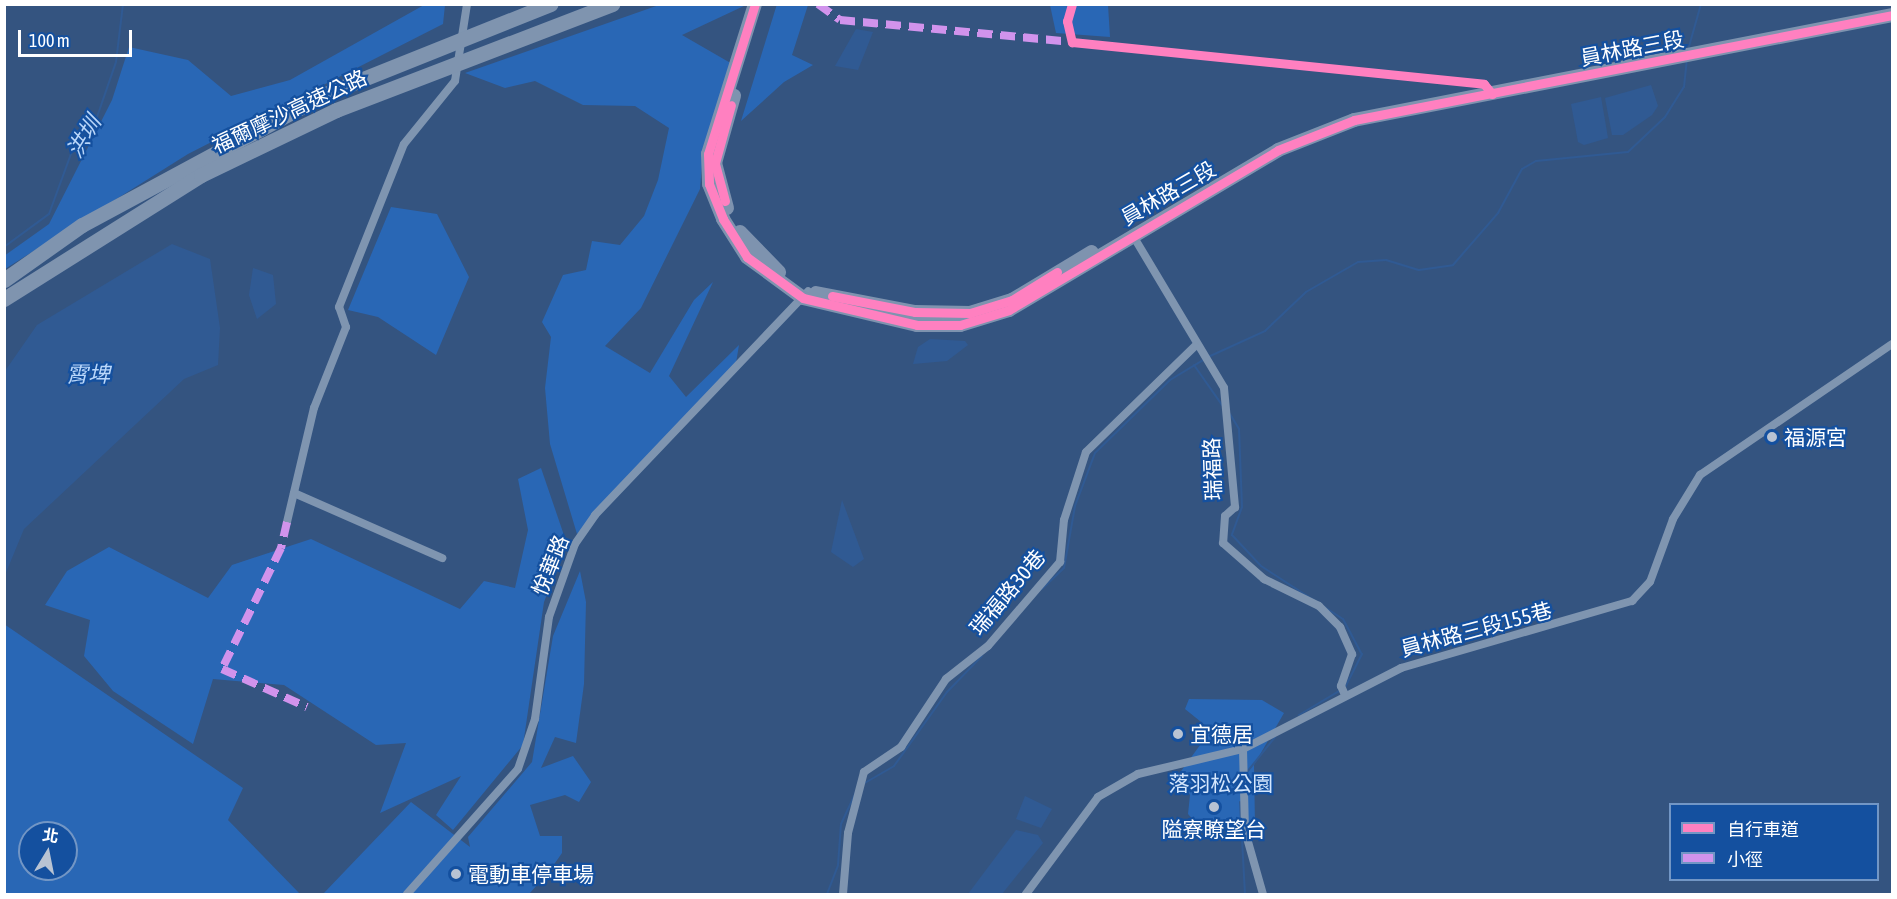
<!DOCTYPE html>
<html>
<head>
<meta charset="utf-8">
<style>
	body { margin:0 }
	#map { position:relative; width:1897px; height:899px; overflow:hidden; background:#345480; font-family:"Asap Condensed","Noto Sans TC",sans-serif }
	div>[style] { position:absolute }
	[style*='--x'] { left:calc(var(--x)*1px); top:calc(var(--y)*1px); width:calc(var(--w)*1px); rotate:calc(var(--a)*1deg) }
	.green>* { inset:0; background:#2967b5 }
	.water>* { inset:0; background:#305a93 }
	.stream>* { height:2px; margin:-1px; padding:0 1px; transform-origin:1px; border-radius:1px; background:#305a93 }
	.minor>* { height:8px; margin:-4px; padding:0 4px; transform-origin:4px; border-radius:4px; background:#7f95b0 }
	.primary>* { height:14px; margin:-7px; padding:0 7px; transform-origin:7px; border-radius:7px; background:#7e93af }
	.motorway>* { height:15px; margin:-7.5px; padding:0 7.5px; transform-origin:7.5px; border-radius:7.5px; background:#7f94af }
	.quiet>* { height:8px; margin-top:-4px; transform-origin:0; background:repeating-linear-gradient(90deg,#d193ec 0 15px,transparent 0 23px) }
	.cycleway>* { height:9px; margin:-4.5px; padding:0 4.5px; transform-origin:4.5px; border-radius:4.5px; background:#ff80c0 }
	.dots>* { width:16px; height:16px; translate:-50% -50%; box-sizing:border-box; border:3px solid #14509f; border-radius:50% }
	span { translate:-50% -50%; white-space:nowrap; text-align:center; line-height:1.15; -webkit-text-stroke:4.5px #14509f; paint-order:stroke }
	.street-label { font-size:21px; color:#fff }
	.poi-label { font-size:21px; color:#fff }
	.left { translate:0 -50%; text-align:left }
	.park-label { font-size:21px; color:#d5e7fd }
	.water-label { font-size:22px; color:#bad7fa; font-style:italic }
	.frame { position:absolute; inset:0; border:6px solid #fff; pointer-events:none }
	.legend { position:absolute; left:1669px; top:803px; width:210px; height:78px; box-sizing:border-box; background:#14509f; border:2px solid #7296c5; margin:0; padding:8px 10px; list-style:none; font-size:18px; color:#fff }
	.legend li { display:flex; align-items:center; gap:12px; height:30px }
	.legend b { width:30px; border:2px solid #7296c5 }
	.north { position:absolute; left:18px; top:821px; width:60px; height:60px; box-sizing:border-box; background:#14509f; border:2px solid #7296c5; border-radius:50%; rotate:10deg; font-size:16px; font-weight:700; line-height:24px; text-align:center; color:#fff }
	.north::after { content:''; display:block; margin:auto; width:21px; height:27px; background:#b8c3d3; clip-path:polygon(50% 0,100% 100%,50% 72%,0 100%) }
	.scale { position:absolute; left:18px; top:30px; width:114px; height:27px; box-sizing:border-box; border:3px solid #fff; border-top:0; padding-left:8px; font-size:18px; line-height:21px; white-space:nowrap; color:#fff; -webkit-text-stroke:4px #14509f; paint-order:stroke }
</style>
</head>
<body>
<div id="map">
	<div class="green">
		<div style="clip-path:polygon(777px 4px,808px 5px,792px 55px,813px 65px,784px 82px,741px 121px)"></div>
		<div style="clip-path:polygon(424px 5px,445px 5px,443px 24px,188px 154px,5px 269px,4px 256px,49px 224px,112px 100px,129px 47px,188px 60px,231px 96px,290px 80px)"></div>
		<div style="clip-path:polygon(659px 5px,746px 5px,682px 35px,734px 65px,702px 165px,700px 189px,641px 308px,605px 346px,650px 373px,694px 300px,713px 282px,669px 376px,686px 397px,739px 345px,736px 363px,577px 534px,550px 444px,545px 388px,551px 337px,542px 322px,563px 275px,586px 270px,592px 241px,620px 245px,644px 216px,658px 180px,669px 128px,635px 106px,583px 105px,535px 81px,505px 88px,465px 73px)"></div>
		<div style="clip-path:polygon(1050px 5px,1108px 5px,1110px 37px,1056px 33px)"></div>
		<div style="clip-path:polygon(391px 207px,437px 214px,469px 277px,436px 355px,378px 317px,348px 310px)"></div>
		<div style="clip-path:polygon(541px 468px,567px 544px,544px 602px,523px 745px,453px 830px,436px 815px,461px 776px,380px 813px,406px 743px,376px 745px,284px 685px,213px 679px,193px 744px,113px 691px,84px 656px,90px 620px,45px 605px,67px 571px,109px 547px,208px 598px,232px 565px,311px 539px,460px 609px,484px 581px,515px 588px,528px 530px,518px 479px)"></div>
		<div style="clip-path:polygon(580px 571px,586px 602px,584px 684px,576px 743px,555px 737px,541px 768px,573px 756px,591px 782px,579px 802px,565px 795px,530px 805px,540px 836px,562px 836px,562px 853px,548px 873px,529px 894px,323px 894px,411px 802px,470px 847px,468px 837px,532px 762px,553px 636px)"></div>
		<div style="clip-path:polygon(evenodd,4px 624px,243px 788px,228px 820px,300px 894px,5px 894px,4px 624px,30px 833px,66px 833px,66px 869px,30px 869px,30px 833px)"></div>
		<div style="clip-path:polygon(1189px 699px,1262px 700px,1284px 713px,1254px 765px,1255px 825px,1197px 824px,1188px 814px,1190px 795px,1179px 774px,1211px 730px,1185px 709px)"></div>
	</div>
	<div class="water">
		<div style="clip-path:polygon(856px 29px,873px 32px,858px 70px,835px 66px)"></div>
		<div style="clip-path:polygon(1651px 85px,1658px 106px,1652px 115px,1623px 135px,1612px 135px,1605px 98px)"></div>
		<div style="clip-path:polygon(1601px 97px,1608px 138px,1584px 145px,1578px 142px,1571px 104px)"></div>
		<div style="clip-path:polygon(172px 244px,210px 259px,220px 328px,218px 365px,184px 379px,24px 529px,5px 575px,5px 371px,37px 325px)"></div>
		<div style="clip-path:polygon(253px 268px,273px 275px,276px 304px,257px 319px,249px 295px)"></div>
		<div style="clip-path:polygon(930px 339px,965px 341px,968px 345px,947px 361px,913px 364px,918px 347px)"></div>
		<div style="clip-path:polygon(842px 500px,864px 559px,853px 567px,831px 552px)"></div>
		<div style="clip-path:polygon(1025px 796px,1052px 809px,1041px 828px,1016px 819px)"></div>
		<div style="clip-path:polygon(1016px 830px,1038px 835px,1043px 843px,1002px 894px,968px 894px)"></div>
	</div>
	<div class="stream">
		<div style="--x:1688;--y:50;--w:48;--a:-74.2"></div>
		<div style="--x:4;--y:247;--w:56;--a:-36.3"></div>
		<div style="--x:49;--y:214;--w:76;--a:-69.9"></div>
		<div style="--x:75;--y:143;--w:34;--a:-50"></div>
		<div style="--x:97;--y:117;--w:58;--a:-70.9"></div>
		<div style="--x:116;--y:62;--w:58;--a:-83.1"></div>
		<div style="--x:1208;--y:357;--w:63;--a:-24.5"></div>
		<div style="--x:1265;--y:331;--w:57;--a:-43.6"></div>
		<div style="--x:1306;--y:292;--w:60;--a:-30"></div>
		<div style="--x:1358;--y:262;--w:28;--a:-4"></div>
		<div style="--x:1386;--y:260;--w:34;--a:17"></div>
		<div style="--x:1419;--y:270;--w:34;--a:-8"></div>
		<div style="--x:1453;--y:265;--w:69;--a:-49.1"></div>
		<div style="--x:1498;--y:213;--w:50;--a:-61.4"></div>
		<div style="--x:1522;--y:169;--w:16;--a:-30"></div>
		<div style="--x:1536;--y:161;--w:92;--a:-5.6"></div>
		<div style="--x:1628;--y:152;--w:51;--a:-43.4"></div>
		<div style="--x:1665;--y:117;--w:36;--a:-58"></div>
		<div style="--x:1684;--y:87;--w:28;--a:-84"></div>
		<div style="--x:1194;--y:365;--w:49;--a:55"></div>
		<div style="--x:1230;--y:414;--w:17;--a:59"></div>
		<div style="--x:1239;--y:429;--w:78;--a:87.8"></div>
		<div style="--x:1242;--y:507;--w:30;--a:110"></div>
		<div style="--x:1232;--y:535;--w:42;--a:46.9"></div>
		<div style="--x:1261;--y:566;--w:98;--a:32.9"></div>
		<div style="--x:1343;--y:619;--w:40;--a:62"></div>
		<div style="--x:1362;--y:654;--w:37;--a:117"></div>
		<div style="--x:1042;--y:589;--w:30;--a:-44"></div>
		<div style="--x:1064;--y:568;--w:63;--a:-79.9"></div>
		<div style="--x:1075;--y:506;--w:57;--a:-69.3"></div>
		<div style="--x:1095;--y:453;--w:105;--a:-44.2"></div>
		<div style="--x:1170;--y:380;--w:39;--a:-31"></div>
		<div style="--x:1299;--y:715;--w:49;--a:-30.8"></div>
		<div style="--x:1247;--y:772;--w:45;--a:-51.3"></div>
		<div style="--x:863;--y:784;--w:36;--a:-30"></div>
		<div style="--x:894;--y:766;--w:91;--a:-54.4"></div>
		<div style="--x:947;--y:692;--w:50;--a:-45.8"></div>
		<div style="--x:1240;--y:802;--w:92;--a:86.9"></div>
		<div style="--x:827;--y:894;--w:31;--a:-69"></div>
		<div style="--x:838;--y:865;--w:41;--a:-85.8"></div>
		<div style="--x:841;--y:824;--w:38;--a:-65"></div>
	</div>
	<div class="minor">
		<div style="--x:1132;--y:234;--w:179;--a:59.1"></div>
		<div style="--x:1224;--y:388;--w:120;--a:84.7"></div>
		<div style="--x:1235;--y:507;--w:13;--a:138"></div>
		<div style="--x:1225;--y:516;--w:27;--a:94"></div>
		<div style="--x:1223;--y:543;--w:55;--a:41.3"></div>
		<div style="--x:1264;--y:579;--w:61;--a:26.1"></div>
		<div style="--x:1319;--y:606;--w:30;--a:45"></div>
		<div style="--x:1340;--y:627;--w:30;--a:66"></div>
		<div style="--x:1352;--y:654;--w:34;--a:109"></div>
		<div style="--x:1341;--y:686;--w:10;--a:66"></div>
		<div style="--x:294;--y:493;--w:162;--a:23.7"></div>
		<div style="--x:287;--y:522;--w:117;--a:-76.7"></div>
		<div style="--x:314;--y:408;--w:87;--a:-68.4"></div>
		<div style="--x:346;--y:327;--w:21;--a:-109"></div>
		<div style="--x:339;--y:307;--w:175;--a:-68.3"></div>
		<div style="--x:404;--y:144;--w:81;--a:-51"></div>
		<div style="--x:455;--y:81;--w:78;--a:-81.1"></div>
		<div style="--x:1243;--y:749;--w:82;--a:88.6"></div>
		<div style="--x:1245;--y:831;--w:66;--a:74.1"></div>
		<div style="--x:407;--y:894;--w:167;--a:-48.4"></div>
		<div style="--x:518;--y:769;--w:53;--a:-71.2"></div>
		<div style="--x:535;--y:719;--w:103;--a:-82.2"></div>
		<div style="--x:549;--y:617;--w:77;--a:-70.4"></div>
		<div style="--x:575;--y:544;--w:35;--a:-55"></div>
		<div style="--x:595;--y:515;--w:309;--a:-46.4"></div>
		<div style="--x:843;--y:894;--w:61;--a:-85.3"></div>
		<div style="--x:848;--y:833;--w:63;--a:-75.3"></div>
		<div style="--x:864;--y:772;--w:45;--a:-34"></div>
		<div style="--x:901;--y:747;--w:82;--a:-56.5"></div>
		<div style="--x:946;--y:679;--w:53;--a:-38.2"></div>
		<div style="--x:988;--y:646;--w:111;--a:-49.4"></div>
		<div style="--x:1060;--y:562;--w:42;--a:-84.6"></div>
		<div style="--x:1064;--y:520;--w:71;--a:-72.1"></div>
		<div style="--x:1086;--y:452;--w:152;--a:-44.2"></div>
		<div style="--x:1026;--y:894;--w:121;--a:-53.4"></div>
		<div style="--x:1098;--y:797;--w:46;--a:-29.9"></div>
		<div style="--x:1138;--y:774;--w:108;--a:-13.4"></div>
		<div style="--x:1243;--y:749;--w:178;--a:-27.1"></div>
		<div style="--x:1401;--y:668;--w:241;--a:-16.2"></div>
		<div style="--x:1632;--y:601;--w:26;--a:-47"></div>
		<div style="--x:1650;--y:582;--w:67;--a:-69.9"></div>
		<div style="--x:1673;--y:519;--w:52;--a:-58.5"></div>
		<div style="--x:1700;--y:475;--w:232;--a:-34.3"></div>
	</div>
	<div class="primary">
		<div style="--x:755;--y:4;--w:157;--a:107.4"></div>
		<div style="--x:708;--y:154;--w:30;--a:88"></div>
		<div style="--x:709;--y:184;--w:38;--a:68"></div>
		<div style="--x:723;--y:219;--w:45;--a:57.7"></div>
		<div style="--x:747;--y:257;--w:69;--a:36.2"></div>
		<div style="--x:803;--y:298;--w:117;--a:13.3"></div>
		<div style="--x:917;--y:325;--w:43;--a:0"></div>
		<div style="--x:960;--y:325;--w:51;--a:-17"></div>
		<div style="--x:1009;--y:310;--w:313;--a:-30.7"></div>
		<div style="--x:1278;--y:150;--w:82;--a:-21.5"></div>
		<div style="--x:1354;--y:120;--w:548;--a:-11.04"></div>
		<div style="--x:727;--y:208;--w:47;--a:-104.9"></div>
		<div style="--x:715;--y:163;--w:70;--a:-74.2"></div>
		<div style="--x:740;--y:232;--w:56;--a:45.7"></div>
		<div style="--x:816;--y:293;--w:101;--a:10.9"></div>
		<div style="--x:915;--y:312;--w:55;--a:1"></div>
		<div style="--x:970;--y:313;--w:44;--a:-17.2"></div>
		<div style="--x:1012;--y:300;--w:93;--a:-31"></div>
	</div>
	<div class="motorway">
		<div style="--x:4;--y:280;--w:95;--a:-35.2"></div>
		<div style="--x:82;--y:225;--w:274;--a:-28.3"></div>
		<div style="--x:323;--y:95;--w:245;--a:-21.8"></div>
		<div style="--x:4;--y:299;--w:233;--a:-32.2"></div>
		<div style="--x:201;--y:175;--w:150;--a:-25.7"></div>
		<div style="--x:336;--y:110;--w:296;--a:-21"></div>
	</div>
	<div class="quiet">
		<div style="--x:818;--y:4;--w:27;--a:36"></div>
		<div style="--x:840;--y:20;--w:233;--a:5.4"></div>
		<div style="--x:287;--y:522;--w:27;--a:103"></div>
		<div style="--x:281;--y:548;--w:135;--a:116"></div>
		<div style="--x:222;--y:669;--w:93;--a:24.1"></div>
	</div>
	<div class="cycleway">
		<div style="--x:755;--y:4;--w:157;--a:107.4"></div>
		<div style="--x:708;--y:154;--w:30;--a:88"></div>
		<div style="--x:709;--y:184;--w:38;--a:68"></div>
		<div style="--x:723;--y:219;--w:45;--a:57.7"></div>
		<div style="--x:747;--y:257;--w:69;--a:36.2"></div>
		<div style="--x:803;--y:298;--w:117;--a:13.3"></div>
		<div style="--x:917;--y:325;--w:43;--a:0"></div>
		<div style="--x:960;--y:325;--w:51;--a:-17"></div>
		<div style="--x:1009;--y:310;--w:313;--a:-30.7"></div>
		<div style="--x:1278;--y:150;--w:82;--a:-21.5"></div>
		<div style="--x:1354;--y:120;--w:548;--a:-11.04"></div>
		<div style="--x:1072;--y:4;--w:18;--a:106"></div>
		<div style="--x:1067;--y:21;--w:22;--a:77"></div>
		<div style="--x:1072;--y:42;--w:414;--a:5.8"></div>
		<div style="--x:1484;--y:84;--w:13;--a:51"></div>
		<div style="--x:725;--y:201;--w:39;--a:-105"></div>
		<div style="--x:715;--y:163;--w:60;--a:-74.6"></div>
		<div style="--x:832;--y:296;--w:85;--a:10.9"></div>
		<div style="--x:915;--y:312;--w:55;--a:1"></div>
		<div style="--x:970;--y:313;--w:44;--a:-17.2"></div>
		<div style="--x:1012;--y:300;--w:53;--a:-31.9"></div>
	</div>
	<div class="dots">
		<div style="left:1772px;top:437px;background:#b8c3d3"></div>
		<div style="left:1178px;top:734px;background:#b8c3d3"></div>
		<div style="left:1214px;top:807px;background:#b8c3d3"></div>
		<div style="left:456px;top:874px;background:#b8c3d3"></div>
	</div>
	<div class="street-label">
		<span style="left:1632px;top:48px;rotate:-11deg">員林路三段</span>
		<span style="left:289px;top:111px;rotate:-25deg">福爾摩沙高速公路</span>
		<span style="left:1168px;top:193px;rotate:-30deg">員林路三段</span>
		<span style="left:1212px;top:469px;rotate:-92deg">瑞福路</span>
		<span style="left:550px;top:565px;rotate:-68deg">悅華路</span>
		<span style="left:1007px;top:592px;rotate:-50deg">瑞福路30巷</span>
		<span style="left:1476px;top:629px;rotate:-15deg">員林路三段155巷</span>
	</div>
	<div class="poi-label">
		<span class="left" style="left:1784px;top:437px">福源宮</span>
		<span class="left" style="left:1190px;top:734px">宜德居</span>
		<span style="left:1214px;top:829px">隘寮瞭望台</span>
		<span class="left" style="left:468px;top:874px">電動車停車場</span>
	</div>
	<div class="park-label">
		<span style="left:1221px;top:783px">落羽松公園</span>
	</div>
	<div class="water-label">
		<span style="left:84px;top:137px;rotate:-59deg">洪圳</span>
		<span style="left:88px;top:375px">霄埤</span>
	</div>
	<div class="frame"></div>
	<ul class="legend">
	<li><b style="height:8px;background:#ff80c0"></b>自行車道</li>
	<li><b style="height:8px;background:#d193ec"></b>小徑</li>
	</ul>
	<div class="north">北</div>
	<div class="scale">100 m</div>
</div>
</body>
</html>
